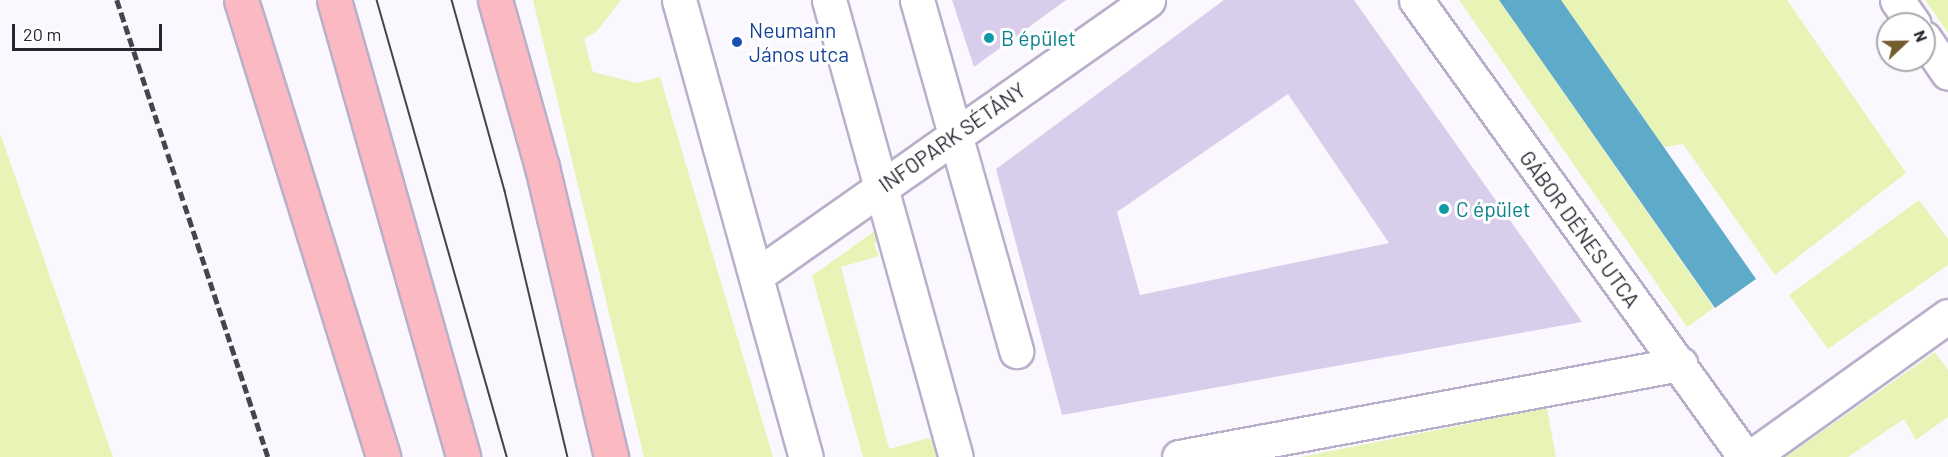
<!DOCTYPE html>
<html>
<head>
<meta charset="utf-8">
<style>
	body { margin:0 }
	#map { position:relative; width:1948px; height:457px; overflow:hidden; background:#faf8fe; font-family:Barlow,sans-serif }
	div>[style] { position:absolute }
	[style*='--x'] { left:calc(var(--x)*1px); top:calc(var(--y)*1px); width:calc(var(--w)*1px); rotate:calc(var(--a)*1deg) }
	.green>* { inset:0; background:#e7f4b5 }
	.water>* { inset:0; background:#5daac9 }
	.building>* { inset:0; background:#d8cdea }
	.roads { filter:drop-shadow(2px 0 #baafcb) drop-shadow(-2px 0 #baafcb) drop-shadow(0 2px #baafcb) drop-shadow(0 -2px #baafcb) }
	.minor>* { height:33px; margin:-16.5px; padding:0 16.5px; transform-origin:16.5px; border-radius:16.5px; background:#fff }
	.major>* { height:33px; margin:-16.5px; padding:0 16.5px; transform-origin:16.5px; border-radius:16.5px; background:#fbb9c2 }
	.tram>* { height:1.5px; margin:-0.75px; padding:0 0.75px; transform-origin:0.75px; border-radius:0.75px; background:#47434d }
	.rail>* { height:4.5px; margin-top:-2.25px; transform-origin:0; background:repeating-linear-gradient(90deg,#47434d 0 9px,transparent 0 13.5px) }
	.dots>* { width:16px; height:16px; translate:-50% -50%; box-sizing:border-box; border:3px solid #fff; border-radius:50% }
	span { translate:-50% -50%; white-space:nowrap; text-align:center; line-height:1.15; -webkit-text-stroke:6px #fff; paint-order:stroke }
	.transit-label { font-size:21px; color:#164399 }
	.left { translate:0 -50%; text-align:left }
	.culture-label { font-size:21px; color:#0d838f }
	.street-label { font-size:21px; color:#292530 }
	.north { position:absolute; left:1876px; top:12px; width:60px; height:60px; box-sizing:border-box; background:#fff; border:2px solid #a9a8ac; border-radius:50%; rotate:68deg; font-size:16px; font-weight:700; line-height:24px; text-align:center; color:#292530 }
	.north::after { content:''; display:block; margin:auto; width:21px; height:27px; background:#745c2d; clip-path:polygon(50% 0,100% 100%,50% 72%,0 100%) }
	.scale { position:absolute; left:12px; top:24px; width:150px; height:27px; box-sizing:border-box; border:3px solid #292530; border-top:0; padding-left:8px; font-size:18px; line-height:21px; white-space:nowrap; color:#292530; -webkit-text-stroke:4px #fff; paint-order:stroke }
</style>
</head>
<body>
<div id="map">
	<div class="green">
		<div style="clip-path:polygon(533px 0,621px 0,597px 31px,584px 39px,593px 72px,637px 83px,660px 77px,773px 457px,644px 457px)"></div>
		<div style="clip-path:polygon(1459px 0,1499px 0,1714px 308px,1687px 327px)"></div>
		<div style="clip-path:polygon(1561px 0,1787px 0,1906px 173px,1775px 275px,1683px 144px,1664px 147px)"></div>
		<div style="clip-path:polygon(1925px 0,1948px 0,1948px 33px)"></div>
		<div style="clip-path:polygon(0 133px,113px 457px,0 457px)"></div>
		<div style="clip-path:polygon(1919px 200px,1948px 239px,1948px 265px,1828px 349px,1789px 295px)"></div>
		<div style="clip-path:polygon(876px 230px,886px 235px,874px 244px,879px 256px,841px 267px,889px 449px,928px 438px,938px 444px,938px 457px,863px 457px,812px 276px)"></div>
		<div style="clip-path:polygon(1935px 352px,1948px 370px,1948px 417px,1916px 440px,1904px 419px,1848px 457px,1786px 457px)"></div>
		<div style="clip-path:polygon(1547px 408px,1556px 457px,1301px 457px)"></div>
	</div>
	<div class="water">
		<div style="clip-path:polygon(1499px 0,1561px 0,1756px 279px,1715px 308px)"></div>
	</div>
	<div class="building">
		<div style="clip-path:polygon(952px 0,1066px 0,974px 67px)"></div>
		<div style="clip-path:polygon(evenodd,1224px 0,1354px 0,1582px 322px,1062px 415px,996px 169px,1224px 0,1288px 94px,1389px 243px,1140px 295px,1117px 212px,1288px 94px)"></div>
	</div>
	<div class="roads">
		<div class="minor">
			<div style="--x:679;--y:0;--w:474;--a:74.5"></div>
			<div style="--x:829;--y:0;--w:474;--a:74.5"></div>
			<div style="--x:917;--y:0;--w:365;--a:74.2"></div>
			<div style="--x:1416;--y:0;--w:563;--a:54.25"></div>
			<div style="--x:1897;--y:0;--w:29;--a:55"></div>
			<div style="--x:1924;--y:38;--w:42;--a:55.6"></div>
			<div style="--x:757;--y:275;--w:478;--a:-35.1"></div>
			<div style="--x:1179;--y:457;--w:510;--a:-10.52"></div>
			<div style="--x:1751;--y:457;--w:242;--a:-35.6"></div>
		</div>
		<div class="major">
			<div style="--x:241;--y:0;--w:479;--a:72.7"></div>
			<div style="--x:334;--y:0;--w:475;--a:74.2"></div>
			<div style="--x:495;--y:0;--w:173;--a:74.3"></div>
			<div style="--x:542;--y:167;--w:298;--a:76.6"></div>
		</div>
	</div>
	<div class="tram">
		<div style="--x:377;--y:0;--w:475;--a:74.1"></div>
		<div style="--x:452;--y:0;--w:198;--a:74.5"></div>
		<div style="--x:505;--y:191;--w:273;--a:76.7"></div>
	</div>
	<div class="rail">
		<div style="--x:117;--y:0;--w:481;--a:71.7"></div>
	</div>
	<div class="dots">
		<div style="left:989px;top:38px;background:#0f9aa8"></div>
		<div style="left:737px;top:42px;background:#1a4fb4"></div>
		<div style="left:1444px;top:209px;background:#0f9aa8"></div>
	</div>
	<div class="transit-label">
		<span class="left" style="left:749px;top:42px">Neumann<br>János utca</span>
	</div>
	<div class="culture-label">
		<span class="left" style="left:1001px;top:38px">B épület</span>
		<span class="left" style="left:1456px;top:209px">C épület</span>
	</div>
	<div class="street-label">
		<span style="left:952px;top:137px;rotate:-35deg">INFOPARK SÉTÁNY</span>
		<span style="left:1580px;top:229px;rotate:54deg">GÁBOR DÉNES UTCA</span>
	</div>
	<div class="north">N</div>
	<div class="scale">20 m</div>
</div>
</body>
</html>
